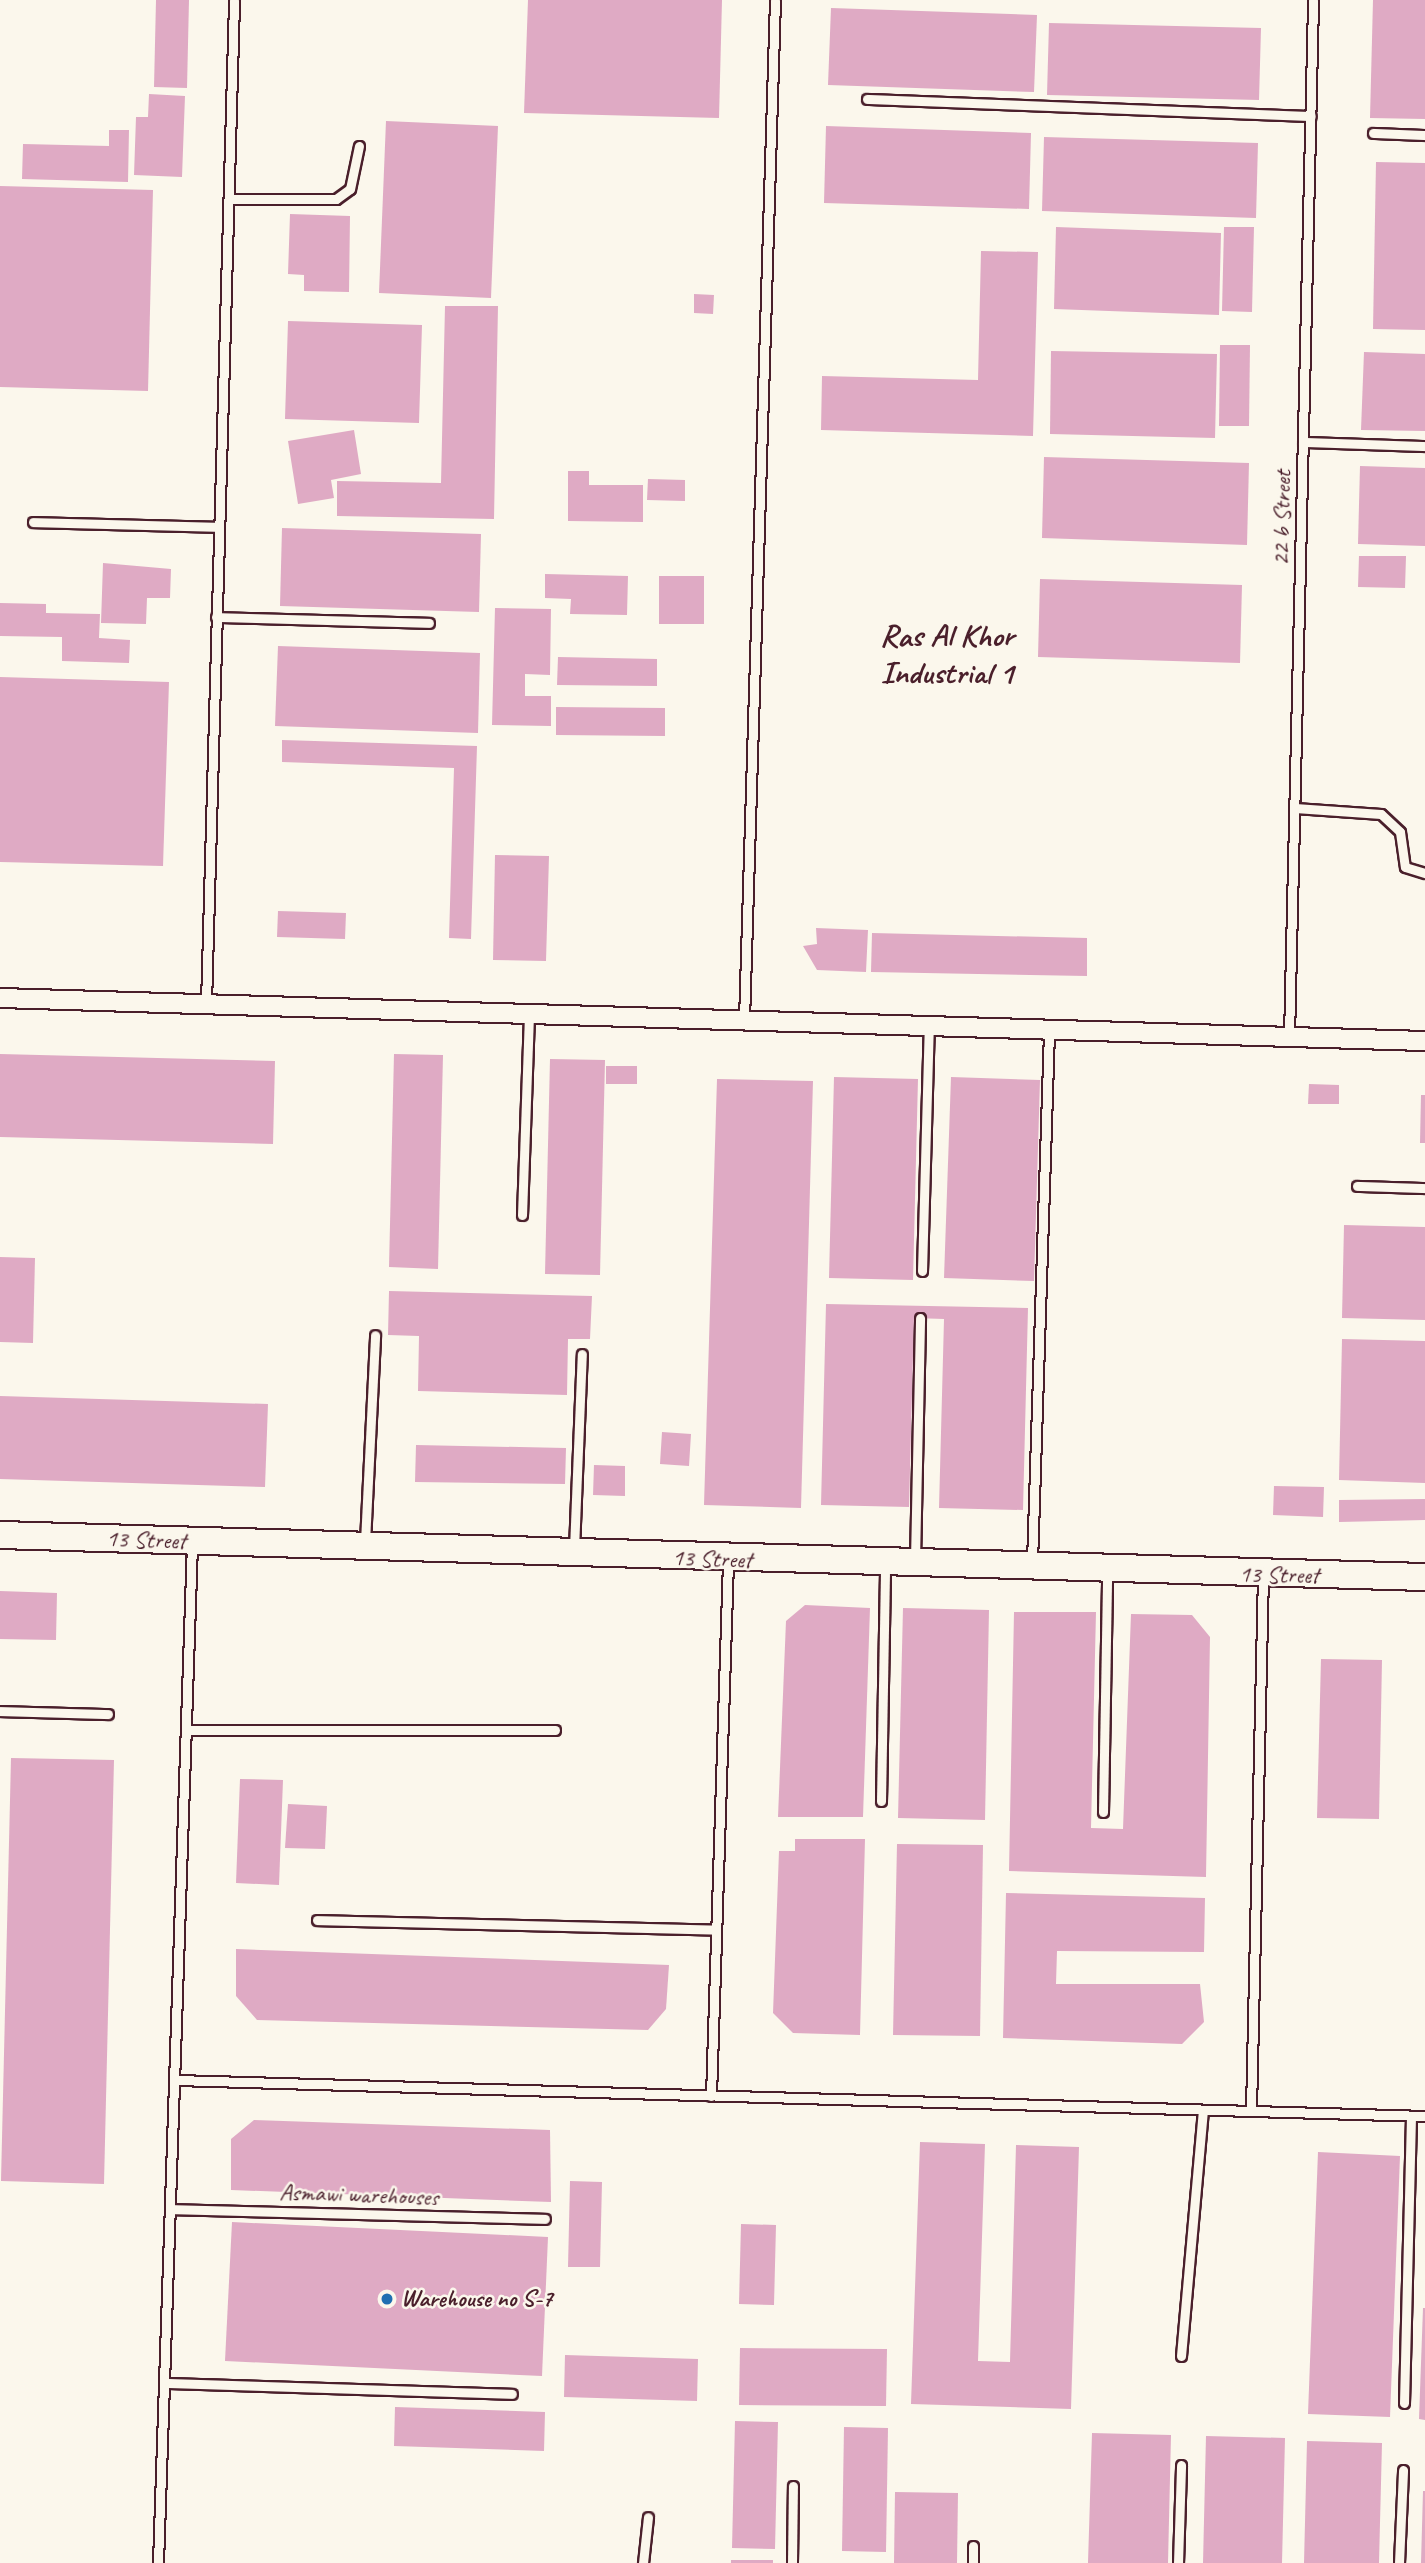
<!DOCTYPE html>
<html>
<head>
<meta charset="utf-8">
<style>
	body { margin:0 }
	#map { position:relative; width:1425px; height:2563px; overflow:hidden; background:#fbf7ec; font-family:Caveat,sans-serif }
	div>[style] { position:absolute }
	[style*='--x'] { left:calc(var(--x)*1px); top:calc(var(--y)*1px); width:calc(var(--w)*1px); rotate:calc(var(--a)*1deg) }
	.building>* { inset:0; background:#dfaac4 }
	.roads { filter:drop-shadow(2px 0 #4a1f2b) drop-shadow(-2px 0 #4a1f2b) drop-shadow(0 2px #4a1f2b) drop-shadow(0 -2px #4a1f2b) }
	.lane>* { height:9px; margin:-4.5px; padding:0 4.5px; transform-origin:4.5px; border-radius:4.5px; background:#fbf7ec }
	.street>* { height:18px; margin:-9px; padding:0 9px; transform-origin:9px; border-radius:9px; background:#fbf7ec }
	.secondary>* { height:26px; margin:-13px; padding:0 13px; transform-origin:13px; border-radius:13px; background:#fbf7ec }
	.dots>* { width:19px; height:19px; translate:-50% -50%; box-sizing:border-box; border:4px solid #fbf7ec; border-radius:50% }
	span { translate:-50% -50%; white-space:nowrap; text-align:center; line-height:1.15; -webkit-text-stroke:5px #fbf7ec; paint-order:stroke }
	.street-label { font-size:24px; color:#4a1f2b }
	.poi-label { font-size:24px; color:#4a1f2b; font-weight:700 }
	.left { translate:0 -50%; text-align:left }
	.district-label { font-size:32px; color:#4a1f2b; font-weight:700 }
</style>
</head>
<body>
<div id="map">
	<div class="building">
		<div style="clip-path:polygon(156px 0,189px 0,187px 88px,154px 87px)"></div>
		<div style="clip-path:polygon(528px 0,722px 0,719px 118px,524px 113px)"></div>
		<div style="clip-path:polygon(1373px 0,1425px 0,1425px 119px,1370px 118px)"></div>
		<div style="clip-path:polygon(831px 8px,1037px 15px,1034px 92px,828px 85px)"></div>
		<div style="clip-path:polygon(1049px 23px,1261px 28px,1259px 100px,1047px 95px)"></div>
		<div style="clip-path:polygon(149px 94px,185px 96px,182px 177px,134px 175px,136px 117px,148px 117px)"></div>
		<div style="clip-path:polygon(386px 121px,498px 126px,491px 298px,379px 293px)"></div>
		<div style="clip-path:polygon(826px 126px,1031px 133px,1029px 209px,824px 203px)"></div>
		<div style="clip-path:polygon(109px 130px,129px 130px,128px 182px,22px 179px,23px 144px,109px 146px)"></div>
		<div style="clip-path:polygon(1044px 137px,1258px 143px,1256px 218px,1042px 211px)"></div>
		<div style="clip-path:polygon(1376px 162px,1425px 163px,1425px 330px,1373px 329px)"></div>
		<div style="clip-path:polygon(0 186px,153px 190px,148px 391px,0 387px)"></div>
		<div style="clip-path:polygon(290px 214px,350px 216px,349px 292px,304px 291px,304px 275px,288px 274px)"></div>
		<div style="clip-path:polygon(1056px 227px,1221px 233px,1219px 315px,1054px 309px)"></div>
		<div style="clip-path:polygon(1224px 227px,1254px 227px,1252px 312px,1222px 311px)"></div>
		<div style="clip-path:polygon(981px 251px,1038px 252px,1033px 436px,821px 430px,822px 376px,978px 380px)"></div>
		<div style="clip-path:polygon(694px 294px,714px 295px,713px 314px,694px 313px)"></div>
		<div style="clip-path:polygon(445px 306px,498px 306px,494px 519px,337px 516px,337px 481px,441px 483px)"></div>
		<div style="clip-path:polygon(288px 321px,422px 325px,419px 423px,285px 419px)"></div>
		<div style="clip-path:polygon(1220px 345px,1250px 345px,1249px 426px,1219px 426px)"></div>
		<div style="clip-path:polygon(1051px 351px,1217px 354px,1215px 438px,1050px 434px)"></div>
		<div style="clip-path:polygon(1364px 352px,1425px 354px,1425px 431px,1361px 430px)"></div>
		<div style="clip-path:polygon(354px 430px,361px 474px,331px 480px,334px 498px,298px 504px,288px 441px)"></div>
		<div style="clip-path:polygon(1044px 457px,1249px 463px,1247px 545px,1042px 538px)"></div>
		<div style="clip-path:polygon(1360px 466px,1425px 468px,1425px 546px,1358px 544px)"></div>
		<div style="clip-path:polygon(568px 471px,589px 471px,589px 485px,643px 485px,643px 522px,568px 521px)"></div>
		<div style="clip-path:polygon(648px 479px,685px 480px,685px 501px,647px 500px)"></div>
		<div style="clip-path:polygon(282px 528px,481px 534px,479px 612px,280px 606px)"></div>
		<div style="clip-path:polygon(1359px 556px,1406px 556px,1405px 588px,1358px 587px)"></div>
		<div style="clip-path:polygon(103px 563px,171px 569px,170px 598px,147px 598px,146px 624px,101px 623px)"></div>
		<div style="clip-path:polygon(545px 574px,628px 576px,627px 615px,570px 614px,571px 599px,545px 598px)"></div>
		<div style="clip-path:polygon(659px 576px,704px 576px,704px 624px,659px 624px)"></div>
		<div style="clip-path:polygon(1040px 579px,1242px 585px,1240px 663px,1038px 657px)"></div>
		<div style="clip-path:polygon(0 603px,46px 604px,46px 613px,100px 614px,99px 638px,130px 640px,129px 663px,62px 661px,62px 637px,0 636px)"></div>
		<div style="clip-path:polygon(495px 608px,551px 609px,550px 675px,525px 674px,525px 696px,551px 696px,551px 726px,492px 725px)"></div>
		<div style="clip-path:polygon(278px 646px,480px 653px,478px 733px,275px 726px)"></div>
		<div style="clip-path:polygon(558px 657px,657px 659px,657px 686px,557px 685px)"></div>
		<div style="clip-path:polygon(0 677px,169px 682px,163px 866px,0 862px)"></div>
		<div style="clip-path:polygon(556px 707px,665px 708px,665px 736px,556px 735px)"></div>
		<div style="clip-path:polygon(282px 740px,477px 746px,471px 939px,449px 938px,454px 768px,282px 762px)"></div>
		<div style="clip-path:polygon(495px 855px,549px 856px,546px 961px,493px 960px)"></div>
		<div style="clip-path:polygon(278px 911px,346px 913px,345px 939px,277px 937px)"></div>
		<div style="clip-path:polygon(816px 928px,868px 930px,866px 972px,817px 970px,803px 946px,817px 944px)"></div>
		<div style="clip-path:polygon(872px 933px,1087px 938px,1087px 976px,871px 972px)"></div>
		<div style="clip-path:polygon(0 1054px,275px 1061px,273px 1144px,0 1137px)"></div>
		<div style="clip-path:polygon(394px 1054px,443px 1055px,438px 1269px,389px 1267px)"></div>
		<div style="clip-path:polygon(550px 1059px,605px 1060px,600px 1275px,545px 1274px)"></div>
		<div style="clip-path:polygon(606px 1066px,637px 1066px,637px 1084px,606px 1084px)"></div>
		<div style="clip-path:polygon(834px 1077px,918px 1079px,913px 1280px,829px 1278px)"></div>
		<div style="clip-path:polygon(951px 1077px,1040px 1080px,1034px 1281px,944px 1278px)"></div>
		<div style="clip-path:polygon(717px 1079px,813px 1081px,801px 1508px,704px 1505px)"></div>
		<div style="clip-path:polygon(1309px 1084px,1339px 1085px,1339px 1104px,1308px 1104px)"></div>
		<div style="clip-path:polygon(1421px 1095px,1425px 1095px,1425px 1143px,1420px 1143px)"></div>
		<div style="clip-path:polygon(1344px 1225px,1425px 1227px,1425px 1320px,1342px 1318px)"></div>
		<div style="clip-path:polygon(0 1257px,35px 1258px,33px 1343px,0 1342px)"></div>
		<div style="clip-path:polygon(389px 1291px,592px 1296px,590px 1339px,568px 1339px,567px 1395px,418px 1391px,419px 1336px,388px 1335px)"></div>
		<div style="clip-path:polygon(826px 1304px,1028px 1308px,1023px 1510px,939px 1508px,944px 1319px,914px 1318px,909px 1507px,821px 1505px)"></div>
		<div style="clip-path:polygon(1342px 1339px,1425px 1341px,1425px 1483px,1339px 1480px)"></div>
		<div style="clip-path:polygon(0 1396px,268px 1404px,265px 1487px,0 1479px)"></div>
		<div style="clip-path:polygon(662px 1432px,691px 1434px,689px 1466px,660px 1464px)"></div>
		<div style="clip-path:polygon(416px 1445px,566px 1448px,565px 1484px,415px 1482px)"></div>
		<div style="clip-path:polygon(594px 1465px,625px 1466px,625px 1496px,593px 1495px)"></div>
		<div style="clip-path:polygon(1274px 1486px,1324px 1487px,1323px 1517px,1273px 1515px)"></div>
		<div style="clip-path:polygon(1425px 1499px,1425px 1520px,1339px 1522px,1339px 1500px)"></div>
		<div style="clip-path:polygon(0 1591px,57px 1593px,56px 1640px,0 1639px)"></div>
		<div style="clip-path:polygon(805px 1605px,870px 1608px,863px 1817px,778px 1817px,786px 1621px)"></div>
		<div style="clip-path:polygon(903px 1608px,989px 1610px,985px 1820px,898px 1818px)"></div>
		<div style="clip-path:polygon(1014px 1612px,1096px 1612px,1091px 1828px,1123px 1829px,1131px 1614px,1192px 1615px,1210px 1637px,1206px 1877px,1009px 1871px)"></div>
		<div style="clip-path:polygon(1321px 1659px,1382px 1660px,1379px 1819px,1317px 1818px)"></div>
		<div style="clip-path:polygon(11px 1758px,114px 1760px,104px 2184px,1px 2181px)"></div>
		<div style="clip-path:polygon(240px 1779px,283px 1780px,279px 1885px,236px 1883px)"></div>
		<div style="clip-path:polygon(288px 1804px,327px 1806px,325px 1849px,285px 1848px)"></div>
		<div style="clip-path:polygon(795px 1839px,865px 1839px,860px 2035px,793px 2033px,773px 2013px,779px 1851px,795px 1851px)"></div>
		<div style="clip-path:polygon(897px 1844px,983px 1845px,980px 2036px,893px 2035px)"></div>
		<div style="clip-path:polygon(1006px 1893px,1205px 1898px,1204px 1952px,1057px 1951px,1056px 1984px,1200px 1984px,1204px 2022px,1182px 2044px,1003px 2038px)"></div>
		<div style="clip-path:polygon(236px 1949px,669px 1965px,666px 2009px,648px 2030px,257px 2020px,236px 1996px)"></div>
		<div style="clip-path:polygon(254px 2120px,550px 2130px,551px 2202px,231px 2190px,231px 2139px)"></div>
		<div style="clip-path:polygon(920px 2142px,985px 2144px,978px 2361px,1010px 2362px,1016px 2145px,1079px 2147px,1071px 2409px,911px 2404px)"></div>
		<div style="clip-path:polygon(1318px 2152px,1400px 2156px,1390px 2417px,1308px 2414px)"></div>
		<div style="clip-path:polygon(570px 2181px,602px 2182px,600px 2267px,568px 2267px)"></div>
		<div style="clip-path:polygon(232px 2222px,548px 2237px,542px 2376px,225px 2361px)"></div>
		<div style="clip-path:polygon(741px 2224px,776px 2225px,774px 2305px,739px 2304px)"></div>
		<div style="clip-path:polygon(1423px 2308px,1425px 2308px,1425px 2420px,1419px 2419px)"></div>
		<div style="clip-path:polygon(740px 2348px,887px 2349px,886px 2406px,739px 2405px)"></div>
		<div style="clip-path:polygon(565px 2355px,698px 2359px,697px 2401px,564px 2397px)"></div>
		<div style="clip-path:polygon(395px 2407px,545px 2412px,544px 2451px,394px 2446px)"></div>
		<div style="clip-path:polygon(735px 2421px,778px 2422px,775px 2549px,732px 2548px)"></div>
		<div style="clip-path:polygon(844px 2427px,888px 2428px,886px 2552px,842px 2551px)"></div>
		<div style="clip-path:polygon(1092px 2433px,1171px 2435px,1168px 2563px,1088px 2563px)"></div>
		<div style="clip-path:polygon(1206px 2436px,1285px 2438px,1282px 2563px,1203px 2563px)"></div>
		<div style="clip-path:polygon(1307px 2441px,1382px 2443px,1379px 2563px,1304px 2563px)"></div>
		<div style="clip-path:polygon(1423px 2491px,1425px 2491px,1425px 2563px,1421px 2563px)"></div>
		<div style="clip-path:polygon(895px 2492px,958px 2493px,957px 2563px,894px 2563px)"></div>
		<div style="clip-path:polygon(731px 2560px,773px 2560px,773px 2563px,731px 2563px)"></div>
	</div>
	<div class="roads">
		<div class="lane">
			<div style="--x:867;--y:99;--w:444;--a:2.2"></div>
			<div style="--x:1373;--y:133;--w:52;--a:2.2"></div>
			<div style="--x:230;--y:199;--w:106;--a:0"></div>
			<div style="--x:336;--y:199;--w:17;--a:-36"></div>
			<div style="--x:350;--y:189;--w:44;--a:-78.2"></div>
			<div style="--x:1303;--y:442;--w:122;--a:1.9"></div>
			<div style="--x:33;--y:522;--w:186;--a:1.5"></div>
			<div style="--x:216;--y:617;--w:213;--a:1.6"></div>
			<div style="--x:1295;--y:808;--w:86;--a:4"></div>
			<div style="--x:1381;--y:814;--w:26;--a:43"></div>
			<div style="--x:1400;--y:832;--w:35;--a:82"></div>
			<div style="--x:1405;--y:867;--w:21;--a:17"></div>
			<div style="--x:206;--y:1004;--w:1004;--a:-88.4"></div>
			<div style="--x:744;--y:1020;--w:1020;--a:-88.26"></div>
			<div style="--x:1289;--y:1037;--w:1037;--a:-88.67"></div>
			<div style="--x:1357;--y:1186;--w:68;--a:1.7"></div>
			<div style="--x:522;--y:1215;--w:201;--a:-88"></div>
			<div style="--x:922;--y:1271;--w:245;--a:-88.4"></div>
			<div style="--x:365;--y:1542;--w:207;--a:-87.2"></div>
			<div style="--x:574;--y:1549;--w:195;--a:-87.7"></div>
			<div style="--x:915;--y:1560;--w:242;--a:-88.8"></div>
			<div style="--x:1032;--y:1563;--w:533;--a:-88.17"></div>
			<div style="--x:0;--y:1711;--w:108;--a:1.6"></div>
			<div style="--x:187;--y:1730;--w:368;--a:0"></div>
			<div style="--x:881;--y:1801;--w:236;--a:-89"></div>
			<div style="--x:1103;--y:1812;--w:241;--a:-89"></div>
			<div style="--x:317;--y:1920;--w:399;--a:1.4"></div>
			<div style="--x:176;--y:2080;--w:1250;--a:1.65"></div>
			<div style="--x:711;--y:2096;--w:536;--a:-88.18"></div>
			<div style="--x:1251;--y:2111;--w:536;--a:-88.72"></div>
			<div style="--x:171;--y:2209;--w:374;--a:1.5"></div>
			<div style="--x:1181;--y:2356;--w:247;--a:-84.9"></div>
			<div style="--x:165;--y:2383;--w:347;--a:1.8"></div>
			<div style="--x:1404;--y:2403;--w:287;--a:-88.6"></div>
			<div style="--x:158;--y:2563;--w:1020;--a:-88.09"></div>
			<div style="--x:643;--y:2563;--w:46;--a:-83.8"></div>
			<div style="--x:792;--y:2563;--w:77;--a:-89.3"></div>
			<div style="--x:973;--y:2563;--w:17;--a:-90"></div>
			<div style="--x:1178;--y:2563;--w:98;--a:-88.2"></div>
			<div style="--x:1399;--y:2563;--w:93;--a:-87.5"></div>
		</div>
		<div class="street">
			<div style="--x:0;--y:998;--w:1426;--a:1.73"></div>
		</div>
		<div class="secondary">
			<div style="--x:0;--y:1535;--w:1426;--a:1.69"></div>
		</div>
	</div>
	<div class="dots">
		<div style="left:387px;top:2299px;background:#1f6fb2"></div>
	</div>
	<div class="street-label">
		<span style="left:1282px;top:518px;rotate:-89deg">22 b Street</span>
		<span style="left:146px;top:1540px;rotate:2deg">13 Street</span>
		<span style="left:712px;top:1559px;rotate:2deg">13 Street</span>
		<span style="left:1279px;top:1575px;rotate:1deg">13 Street</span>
		<span style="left:359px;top:2195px;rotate:2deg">Asmawi warehouses</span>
	</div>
	<div class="poi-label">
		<span class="left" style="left:401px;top:2299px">Warehouse no S-7</span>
	</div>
	<div class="district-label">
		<span style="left:947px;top:655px">Ras Al Khor<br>Industrial 1</span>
	</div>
</div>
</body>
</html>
